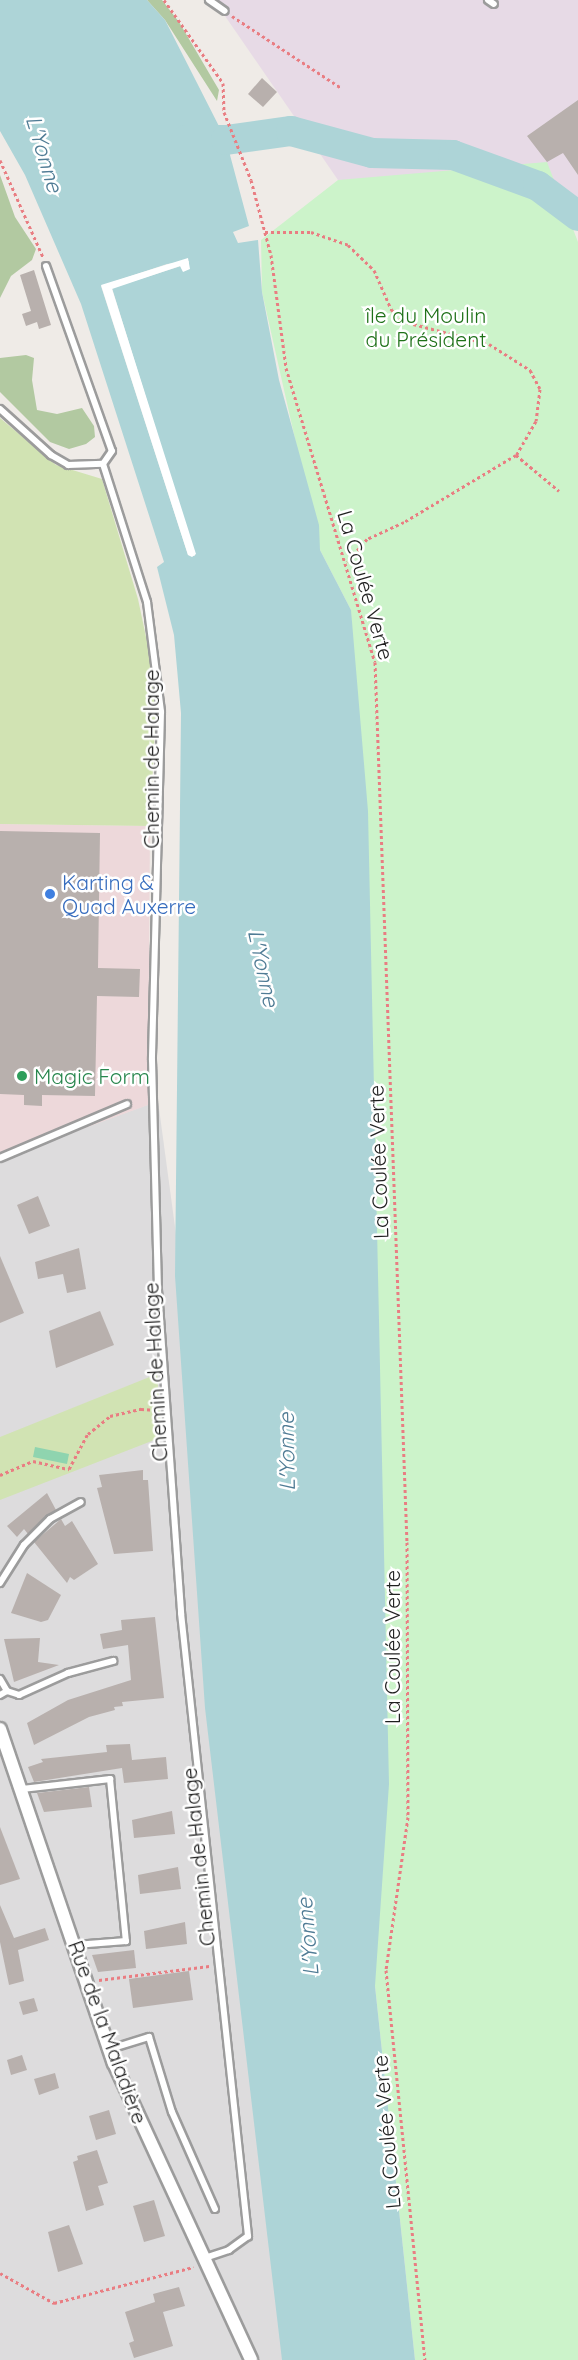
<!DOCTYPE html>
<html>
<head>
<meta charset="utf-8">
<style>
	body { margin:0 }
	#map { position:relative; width:578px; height:2360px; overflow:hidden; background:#efebe7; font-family:Quicksand,sans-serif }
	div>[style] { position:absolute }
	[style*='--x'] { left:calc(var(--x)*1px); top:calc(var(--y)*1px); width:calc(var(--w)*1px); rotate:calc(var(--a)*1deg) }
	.residential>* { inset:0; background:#dddcdd }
	.commercial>* { inset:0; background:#edd8da }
	.industrial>* { inset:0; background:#e7dae6 }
	.grass>* { inset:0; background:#d1e3b3 }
	.forest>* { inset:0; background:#b2c9a1 }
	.park>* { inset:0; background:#ccf3ca }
	.pitch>* { inset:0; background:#8fd4af }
	.water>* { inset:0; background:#add4d7 }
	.pier>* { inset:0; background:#fff }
	.river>* { height:30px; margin:-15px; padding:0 15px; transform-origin:15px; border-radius:15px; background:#add4d7 }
	.building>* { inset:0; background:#b8b0ad }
	.path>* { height:3px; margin-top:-1.5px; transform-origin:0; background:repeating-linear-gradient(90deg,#e97d82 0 3px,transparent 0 6px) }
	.roads { filter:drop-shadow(2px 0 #9c9c9c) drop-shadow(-2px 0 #9c9c9c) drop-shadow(0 2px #9c9c9c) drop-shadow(0 -2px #9c9c9c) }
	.lane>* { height:6px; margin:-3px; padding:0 3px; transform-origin:3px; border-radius:3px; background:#fff }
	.street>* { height:12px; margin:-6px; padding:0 6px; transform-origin:6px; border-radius:6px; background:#fff }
	.dots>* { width:16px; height:16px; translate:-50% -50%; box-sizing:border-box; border:3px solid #fff; border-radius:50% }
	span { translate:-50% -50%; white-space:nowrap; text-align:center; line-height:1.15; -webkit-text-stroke:5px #fff; paint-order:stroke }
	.park-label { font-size:21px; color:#1f7119 }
	.street-label { font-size:21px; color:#1f1f1f }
	.shop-label { font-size:21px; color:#366cbe }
	.left { translate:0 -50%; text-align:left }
	.leisure-label { font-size:21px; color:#27864d }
	.water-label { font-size:22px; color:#507c95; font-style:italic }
</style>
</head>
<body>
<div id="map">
	<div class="residential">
		<div style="clip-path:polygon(158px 1101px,328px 2360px,0 2360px,0 1159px)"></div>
	</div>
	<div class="commercial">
		<div style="clip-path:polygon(0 824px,150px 826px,148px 1105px,0 1159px)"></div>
	</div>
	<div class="industrial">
		<div style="clip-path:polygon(214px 0,578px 0,578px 229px,338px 180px)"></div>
	</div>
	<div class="grass">
		<div style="clip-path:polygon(0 418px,56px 465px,102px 479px,138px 599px,157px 689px,150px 826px,0 824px)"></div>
		<div style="clip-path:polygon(157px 1374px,162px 1437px,0 1500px,0 1437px)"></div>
	</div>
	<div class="forest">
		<div style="clip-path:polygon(147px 0,162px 0,179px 22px,219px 90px,217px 101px,165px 20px)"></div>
		<div style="clip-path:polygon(0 175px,15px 217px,36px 249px,32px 260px,11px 276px,0 298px)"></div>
		<div style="clip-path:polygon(26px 355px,34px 358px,32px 380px,37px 410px,57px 414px,82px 408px,94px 426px,95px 437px,86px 444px,69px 449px,50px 442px,0 392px,0 358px)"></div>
	</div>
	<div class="park">
		<div style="clip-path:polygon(547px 162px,578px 242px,578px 2360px,415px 2360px,375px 1986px,351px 610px,320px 550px,262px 292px,261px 240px,338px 180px)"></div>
	</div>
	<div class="pitch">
		<div style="clip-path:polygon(35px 1447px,69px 1454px,67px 1464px,33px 1457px)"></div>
	</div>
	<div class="water">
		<div style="clip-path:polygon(evenodd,0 0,147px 0,165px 20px,226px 140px,249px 226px,233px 232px,238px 243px,258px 240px,262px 292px,279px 380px,319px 525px,320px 550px,351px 610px,368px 811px,389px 1784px,375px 1986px,415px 2360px,282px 2360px,205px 1708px,175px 1276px,181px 713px,174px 635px,157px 567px,164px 562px,81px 304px,25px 175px,0 131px,0 0,189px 261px,189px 269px,181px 266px,112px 288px,195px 556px,188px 555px,101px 286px,167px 264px,189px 261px)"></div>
	</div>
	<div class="pier">
		<div style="clip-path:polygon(188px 258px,190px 269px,183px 272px,180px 266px,112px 289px,196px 554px,192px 557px,188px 555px,101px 285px)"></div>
	</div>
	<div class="river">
		<div style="--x:186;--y:140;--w:40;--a:0"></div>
		<div style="--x:226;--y:140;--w:66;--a:-7.9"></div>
		<div style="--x:291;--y:131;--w:84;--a:15.2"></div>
		<div style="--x:372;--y:153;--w:81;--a:1.4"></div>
		<div style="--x:453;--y:155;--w:90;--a:20"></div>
		<div style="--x:538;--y:186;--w:50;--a:36.9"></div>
	</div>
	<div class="building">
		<div style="clip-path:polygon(262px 78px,277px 92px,263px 107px,248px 94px)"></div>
		<div style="clip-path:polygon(578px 100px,578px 175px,563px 153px,547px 162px,527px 136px)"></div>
		<div style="clip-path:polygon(34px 270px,51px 325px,39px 329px,37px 322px,26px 326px,22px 314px,31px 311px,20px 275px)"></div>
		<div style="clip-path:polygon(0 831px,100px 833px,98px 968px,140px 969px,139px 997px,97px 996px,95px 1096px,42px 1095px,42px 1106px,24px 1105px,24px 1095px,0 1094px)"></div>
		<div style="clip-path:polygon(38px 1196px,50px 1226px,29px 1234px,17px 1205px)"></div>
		<div style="clip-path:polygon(79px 1248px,86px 1289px,67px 1293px,63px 1274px,38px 1279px,35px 1262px)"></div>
		<div style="clip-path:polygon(0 1256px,24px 1313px,0 1323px)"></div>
		<div style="clip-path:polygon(100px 1311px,114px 1345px,56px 1368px,49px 1331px)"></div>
		<div style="clip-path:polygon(143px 1470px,143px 1480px,148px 1480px,153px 1551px,114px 1554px,97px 1488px,102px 1487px,99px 1475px)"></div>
		<div style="clip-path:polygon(47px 1493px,56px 1510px,28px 1534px,24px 1529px,17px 1537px,7px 1526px)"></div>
		<div style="clip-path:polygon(61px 1519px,65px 1526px,72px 1521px,98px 1564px,74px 1580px,70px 1577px,67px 1583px,34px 1542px)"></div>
		<div style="clip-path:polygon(27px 1573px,61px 1595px,48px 1620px,41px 1622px,11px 1613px)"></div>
		<div style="clip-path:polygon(155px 1617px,164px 1698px,122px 1702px,123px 1706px,114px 1707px,115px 1710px,89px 1717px,34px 1745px,27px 1723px,68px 1700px,131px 1680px,128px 1645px,103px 1649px,100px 1634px,122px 1630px,121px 1620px)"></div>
		<div style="clip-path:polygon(40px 1638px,38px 1662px,59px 1665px,14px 1682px,4px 1639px)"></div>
		<div style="clip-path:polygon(130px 1744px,132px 1760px,166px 1757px,168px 1779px,124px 1783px,122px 1768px,34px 1782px,28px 1767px,43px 1762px,41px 1759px,107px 1752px,106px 1745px)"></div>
		<div style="clip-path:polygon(89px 1787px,92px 1807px,44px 1812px,37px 1793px)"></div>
		<div style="clip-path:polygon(172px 1811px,175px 1834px,134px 1838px,132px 1820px)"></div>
		<div style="clip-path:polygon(0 1827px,20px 1879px,0 1885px)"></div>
		<div style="clip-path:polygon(178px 1867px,181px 1889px,140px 1894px,138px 1875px)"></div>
		<div style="clip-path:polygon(0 1905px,14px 1938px,45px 1928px,49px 1940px,18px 1950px,24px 1981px,9px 1985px,0 1942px)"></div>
		<div style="clip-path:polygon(185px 1922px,187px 1944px,146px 1949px,144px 1931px)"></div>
		<div style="clip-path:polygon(134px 1950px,136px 1968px,98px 1972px,92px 1955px)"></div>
		<div style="clip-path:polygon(189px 1971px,193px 2000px,133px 2008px,129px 1979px)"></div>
		<div style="clip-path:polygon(34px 1998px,38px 2011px,23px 2015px,19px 2002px)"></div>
		<div style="clip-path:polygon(22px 2055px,27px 2070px,11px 2075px,7px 2060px)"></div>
		<div style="clip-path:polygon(55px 2073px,59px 2088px,39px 2095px,34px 2079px)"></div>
		<div style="clip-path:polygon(109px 2110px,116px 2134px,96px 2140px,89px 2116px)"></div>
		<div style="clip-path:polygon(97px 2150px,108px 2183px,98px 2186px,104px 2205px,86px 2211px,73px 2162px,78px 2160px,77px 2156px)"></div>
		<div style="clip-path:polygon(154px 2200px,165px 2236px,144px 2242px,133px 2206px)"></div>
		<div style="clip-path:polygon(69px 2225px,83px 2264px,58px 2272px,48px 2232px)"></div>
		<div style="clip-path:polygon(179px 2287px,185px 2306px,163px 2312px,173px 2346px,134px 2358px,129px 2343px,134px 2341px,125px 2312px,155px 2302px,153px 2294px)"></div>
	</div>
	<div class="path">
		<div style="--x:164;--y:0;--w:102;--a:54.6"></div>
		<div style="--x:223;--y:83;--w:29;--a:88"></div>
		<div style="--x:224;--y:112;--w:73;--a:68.3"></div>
		<div style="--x:251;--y:180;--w:78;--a:75.1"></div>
		<div style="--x:271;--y:255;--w:114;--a:82.4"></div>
		<div style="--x:286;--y:368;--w:307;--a:73.2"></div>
		<div style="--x:375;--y:662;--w:881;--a:87.92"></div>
		<div style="--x:407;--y:1542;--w:275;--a:89.8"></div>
		<div style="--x:408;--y:1817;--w:155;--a:98.2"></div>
		<div style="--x:386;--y:1970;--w:392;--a:84.3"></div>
		<div style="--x:232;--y:16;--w:131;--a:33.4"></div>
		<div style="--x:0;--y:160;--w:106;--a:66.1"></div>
		<div style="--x:265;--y:232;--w:46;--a:0"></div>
		<div style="--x:311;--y:232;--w:39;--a:19"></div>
		<div style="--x:348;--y:245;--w:36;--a:44"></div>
		<div style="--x:374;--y:270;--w:43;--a:66.4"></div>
		<div style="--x:391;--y:309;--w:16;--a:47"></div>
		<div style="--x:402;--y:321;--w:90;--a:14.8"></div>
		<div style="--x:489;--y:344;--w:49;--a:32.4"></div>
		<div style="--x:530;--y:370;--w:21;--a:62"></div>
		<div style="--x:540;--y:389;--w:32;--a:97"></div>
		<div style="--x:536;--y:421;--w:39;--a:120"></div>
		<div style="--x:516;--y:455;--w:131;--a:149.1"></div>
		<div style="--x:404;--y:522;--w:41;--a:155.3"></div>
		<div style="--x:367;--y:539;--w:30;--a:131"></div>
		<div style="--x:516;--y:455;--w:56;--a:39.9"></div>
		<div style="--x:0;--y:1475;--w:36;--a:-23"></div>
		<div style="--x:33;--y:1461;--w:37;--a:13"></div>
		<div style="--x:69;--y:1469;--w:40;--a:-62"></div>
		<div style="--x:88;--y:1434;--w:28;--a:-39"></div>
		<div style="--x:110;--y:1416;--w:32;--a:-13"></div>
		<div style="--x:141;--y:1409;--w:17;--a:3"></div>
		<div style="--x:99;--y:1980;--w:111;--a:-7.3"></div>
		<div style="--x:0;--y:2273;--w:62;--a:29.1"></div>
		<div style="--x:54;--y:2303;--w:144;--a:-14.5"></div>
	</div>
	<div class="roads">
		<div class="lane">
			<div style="--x:209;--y:0;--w:19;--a:35"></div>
			<div style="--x:488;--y:0;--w:7;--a:34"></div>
			<div style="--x:46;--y:266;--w:196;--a:70.4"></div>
			<div style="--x:112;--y:451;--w:16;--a:125"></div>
			<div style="--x:0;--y:409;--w:69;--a:42"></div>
			<div style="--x:51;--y:455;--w:20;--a:30"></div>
			<div style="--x:68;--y:465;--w:35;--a:-2"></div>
			<div style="--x:103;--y:464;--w:145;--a:72.3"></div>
			<div style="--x:147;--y:602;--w:111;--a:82.7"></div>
			<div style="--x:161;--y:712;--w:348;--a:91.5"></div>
			<div style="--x:152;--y:1060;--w:230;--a:88.5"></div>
			<div style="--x:158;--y:1290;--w:324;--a:85.9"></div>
			<div style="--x:181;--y:1613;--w:627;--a:83.86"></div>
			<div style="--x:248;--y:2236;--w:24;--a:144"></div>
			<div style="--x:229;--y:2250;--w:26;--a:162"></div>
			<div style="--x:0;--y:1158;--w:138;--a:-23"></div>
			<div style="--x:0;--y:1583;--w:45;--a:-57.7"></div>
			<div style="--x:24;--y:1545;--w:37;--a:-45"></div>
			<div style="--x:50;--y:1519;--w:35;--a:-29"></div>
			<div style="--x:0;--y:1679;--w:14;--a:60"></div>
			<div style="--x:0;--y:1695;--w:8;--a:-30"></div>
			<div style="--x:7;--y:1691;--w:13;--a:18"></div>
			<div style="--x:19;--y:1695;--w:54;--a:-24.2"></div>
			<div style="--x:68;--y:1673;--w:47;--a:-14.9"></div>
			<div style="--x:22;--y:1789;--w:89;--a:-6.5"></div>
			<div style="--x:110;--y:1779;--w:163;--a:84.4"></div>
			<div style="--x:126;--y:1941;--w:51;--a:175.5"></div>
			<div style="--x:110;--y:2049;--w:41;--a:-17.1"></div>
			<div style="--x:149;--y:2037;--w:78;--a:73"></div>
			<div style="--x:172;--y:2112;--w:106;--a:66.1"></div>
		</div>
		<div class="street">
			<div style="--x:0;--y:1729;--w:353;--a:71.2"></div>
			<div style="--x:114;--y:2063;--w:327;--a:65.2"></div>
		</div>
	</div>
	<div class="dots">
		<div style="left:50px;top:894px;background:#3f7fe0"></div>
		<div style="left:22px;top:1076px;background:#2e9e5b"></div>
	</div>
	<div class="park-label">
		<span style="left:426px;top:327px">île du Moulin<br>du Président</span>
	</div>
	<div class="street-label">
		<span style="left:366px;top:585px;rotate:74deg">La Coulée Verte</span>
		<span style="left:151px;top:759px;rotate:-90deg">Chemin de Halage</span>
		<span style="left:378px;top:1162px;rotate:-92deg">La Coulée Verte</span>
		<span style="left:155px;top:1372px;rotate:-93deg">Chemin de Halage</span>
		<span style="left:392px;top:1647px;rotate:-90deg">La Coulée Verte</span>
		<span style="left:198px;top:1857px;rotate:-96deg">Chemin de Halage</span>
		<span style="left:108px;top:2032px;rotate:70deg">Rue de la Maladière</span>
		<span style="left:386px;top:2132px;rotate:-95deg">La Coulée Verte</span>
	</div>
	<div class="shop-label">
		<span class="left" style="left:62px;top:894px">Karting &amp;<br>Quad Auxerre</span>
	</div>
	<div class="leisure-label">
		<span class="left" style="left:34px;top:1076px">Magic Form</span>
	</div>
	<div class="water-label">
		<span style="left:44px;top:154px;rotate:73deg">L'Yonne</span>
		<span style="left:263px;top:968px;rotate:78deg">L'Yonne</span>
		<span style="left:287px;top:1452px;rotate:-91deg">L'Yonne</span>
		<span style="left:308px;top:1937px;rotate:-95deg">L'Yonne</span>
	</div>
</div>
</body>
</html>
